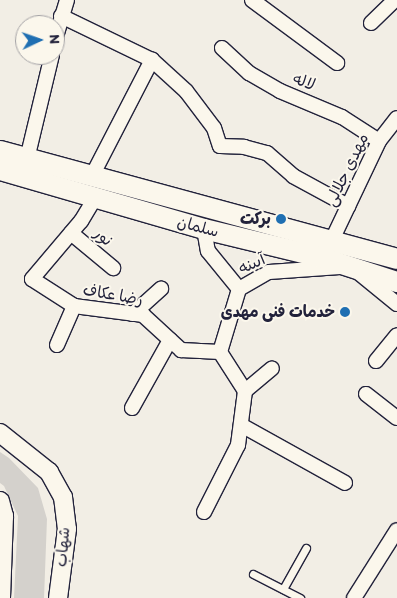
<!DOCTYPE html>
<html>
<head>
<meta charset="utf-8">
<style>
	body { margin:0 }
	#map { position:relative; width:397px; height:598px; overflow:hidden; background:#f2eee5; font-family:Itim,"Playpen Sans Arabic",sans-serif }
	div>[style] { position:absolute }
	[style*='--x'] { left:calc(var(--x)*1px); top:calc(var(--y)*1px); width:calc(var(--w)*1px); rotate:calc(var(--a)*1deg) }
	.green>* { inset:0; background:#d4d1cc }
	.roads { filter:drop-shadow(1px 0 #22223b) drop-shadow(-1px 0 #22223b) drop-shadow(0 1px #22223b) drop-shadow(0 -1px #22223b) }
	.service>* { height:7px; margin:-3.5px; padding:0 3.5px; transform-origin:3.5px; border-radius:3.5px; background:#fbf7ec }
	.minor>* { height:14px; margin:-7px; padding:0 7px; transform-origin:7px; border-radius:7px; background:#fbf7ec }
	.tertiary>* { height:18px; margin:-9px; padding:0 9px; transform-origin:9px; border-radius:9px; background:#fbf7ec }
	.secondary>* { height:20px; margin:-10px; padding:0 10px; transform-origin:10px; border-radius:10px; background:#fbf7ec }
	.dots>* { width:14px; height:14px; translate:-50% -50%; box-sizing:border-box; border:2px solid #fbf7ec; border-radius:50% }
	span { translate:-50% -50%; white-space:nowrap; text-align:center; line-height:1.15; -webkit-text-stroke:4px #fbf7ec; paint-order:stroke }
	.street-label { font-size:16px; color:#22223b }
	.poi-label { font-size:16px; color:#22223b; font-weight:700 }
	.right { translate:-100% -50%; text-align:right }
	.north { position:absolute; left:15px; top:15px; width:50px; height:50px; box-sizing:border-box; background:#fbf7ec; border:1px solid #a4a2a5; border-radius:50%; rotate:87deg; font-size:14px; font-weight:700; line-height:20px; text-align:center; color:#22223b }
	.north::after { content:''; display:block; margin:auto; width:18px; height:22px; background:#1f6fb2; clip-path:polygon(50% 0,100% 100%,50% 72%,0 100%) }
</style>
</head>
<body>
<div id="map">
	<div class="green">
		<div style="clip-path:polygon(0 452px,9px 458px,38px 488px,47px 519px,44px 598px,14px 598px,18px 516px,4px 486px,0 483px)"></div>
	</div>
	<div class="roads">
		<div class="service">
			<div style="--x:253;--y:574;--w:53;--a:27.1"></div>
			<div style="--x:283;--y:589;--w:47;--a:-60.7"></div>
		</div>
		<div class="minor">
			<div style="--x:252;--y:0;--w:106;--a:36.5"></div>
			<div style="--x:61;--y:16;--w:101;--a:25.8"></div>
			<div style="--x:152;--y:60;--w:46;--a:42.4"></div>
			<div style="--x:186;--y:91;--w:46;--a:52.9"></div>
			<div style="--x:214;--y:128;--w:19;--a:72"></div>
			<div style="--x:220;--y:146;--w:24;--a:2"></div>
			<div style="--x:244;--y:147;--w:24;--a:15"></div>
			<div style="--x:267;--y:153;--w:35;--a:41"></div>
			<div style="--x:293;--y:176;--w:63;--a:28.6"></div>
			<div style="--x:371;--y:23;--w:33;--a:-44"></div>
			<div style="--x:55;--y:40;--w:42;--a:-73.3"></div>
			<div style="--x:222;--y:48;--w:37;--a:43"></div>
			<div style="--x:249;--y:73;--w:36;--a:30"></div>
			<div style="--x:280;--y:91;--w:67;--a:22.8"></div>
			<div style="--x:342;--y:117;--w:44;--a:33"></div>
			<div style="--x:27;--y:159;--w:107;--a:-76.5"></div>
			<div style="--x:92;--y:176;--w:131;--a:-62.7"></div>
			<div style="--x:95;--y:198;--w:27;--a:121"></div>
			<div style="--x:81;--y:221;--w:76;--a:130.2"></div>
			<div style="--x:32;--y:279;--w:50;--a:32.7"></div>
			<div style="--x:74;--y:306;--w:70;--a:7.4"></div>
			<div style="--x:143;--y:315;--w:52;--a:42.6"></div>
			<div style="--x:181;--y:350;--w:39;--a:3"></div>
			<div style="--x:220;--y:352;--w:66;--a:-73.2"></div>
			<div style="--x:204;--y:229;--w:22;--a:80"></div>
			<div style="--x:208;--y:251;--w:49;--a:50.8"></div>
			<div style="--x:239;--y:289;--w:34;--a:-30"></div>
			<div style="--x:269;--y:272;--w:71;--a:-4"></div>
			<div style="--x:71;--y:233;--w:55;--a:39.8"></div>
			<div style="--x:332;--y:240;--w:110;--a:-64.6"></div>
			<div style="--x:379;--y:141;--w:29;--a:-52"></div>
			<div style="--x:359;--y:273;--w:49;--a:39.2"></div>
			<div style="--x:133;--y:314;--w:38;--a:-42"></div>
			<div style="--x:57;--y:345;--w:43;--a:-66.4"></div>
			<div style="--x:376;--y:361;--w:33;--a:-51"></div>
			<div style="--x:245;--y:391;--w:35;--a:-40"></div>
			<div style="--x:366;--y:394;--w:39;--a:38"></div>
			<div style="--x:132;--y:408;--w:78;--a:-60.8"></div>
			<div style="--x:241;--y:425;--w:119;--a:29.1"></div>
			<div style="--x:204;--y:512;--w:75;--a:-63.1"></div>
			<div style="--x:238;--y:445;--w:54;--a:-82.6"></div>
			<div style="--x:245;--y:391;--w:46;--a:-122.7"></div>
			<div style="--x:354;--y:598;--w:80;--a:-57.7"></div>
		</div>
		<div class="tertiary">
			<div style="--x:0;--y:433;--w:63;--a:38.5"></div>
			<div style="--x:49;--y:472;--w:29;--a:61"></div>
			<div style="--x:63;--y:497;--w:32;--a:83"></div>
			<div style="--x:67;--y:529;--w:70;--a:97.4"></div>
			<div style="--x:0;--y:501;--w:16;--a:75"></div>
			<div style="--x:4;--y:516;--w:82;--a:92.1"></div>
		</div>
		<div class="secondary">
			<div style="--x:0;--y:151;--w:411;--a:15.2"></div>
			<div style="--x:0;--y:170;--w:212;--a:16.1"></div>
			<div style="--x:204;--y:229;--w:119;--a:13.6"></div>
			<div style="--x:320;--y:257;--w:81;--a:18"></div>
		</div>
	</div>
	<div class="dots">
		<div style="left:281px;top:219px;background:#1f6fb2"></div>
		<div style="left:345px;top:312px;background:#1f6fb2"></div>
	</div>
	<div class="street-label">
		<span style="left:304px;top:82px;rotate:21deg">لاله</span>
		<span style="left:347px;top:170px;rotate:-64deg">مهدی جلالی</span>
		<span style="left:198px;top:227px;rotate:15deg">سلمان</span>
		<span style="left:103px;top:237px;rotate:39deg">نور</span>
		<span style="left:252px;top:264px;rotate:-24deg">آیینه</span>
		<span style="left:113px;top:295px;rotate:10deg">رضا عکاف</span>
		<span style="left:63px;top:547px;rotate:-85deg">شهاب</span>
	</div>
	<div class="poi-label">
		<span class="right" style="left:271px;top:219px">برکت</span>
		<span class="right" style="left:335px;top:312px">خدمات فنی مهدی</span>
	</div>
	<div class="north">N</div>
</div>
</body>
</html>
